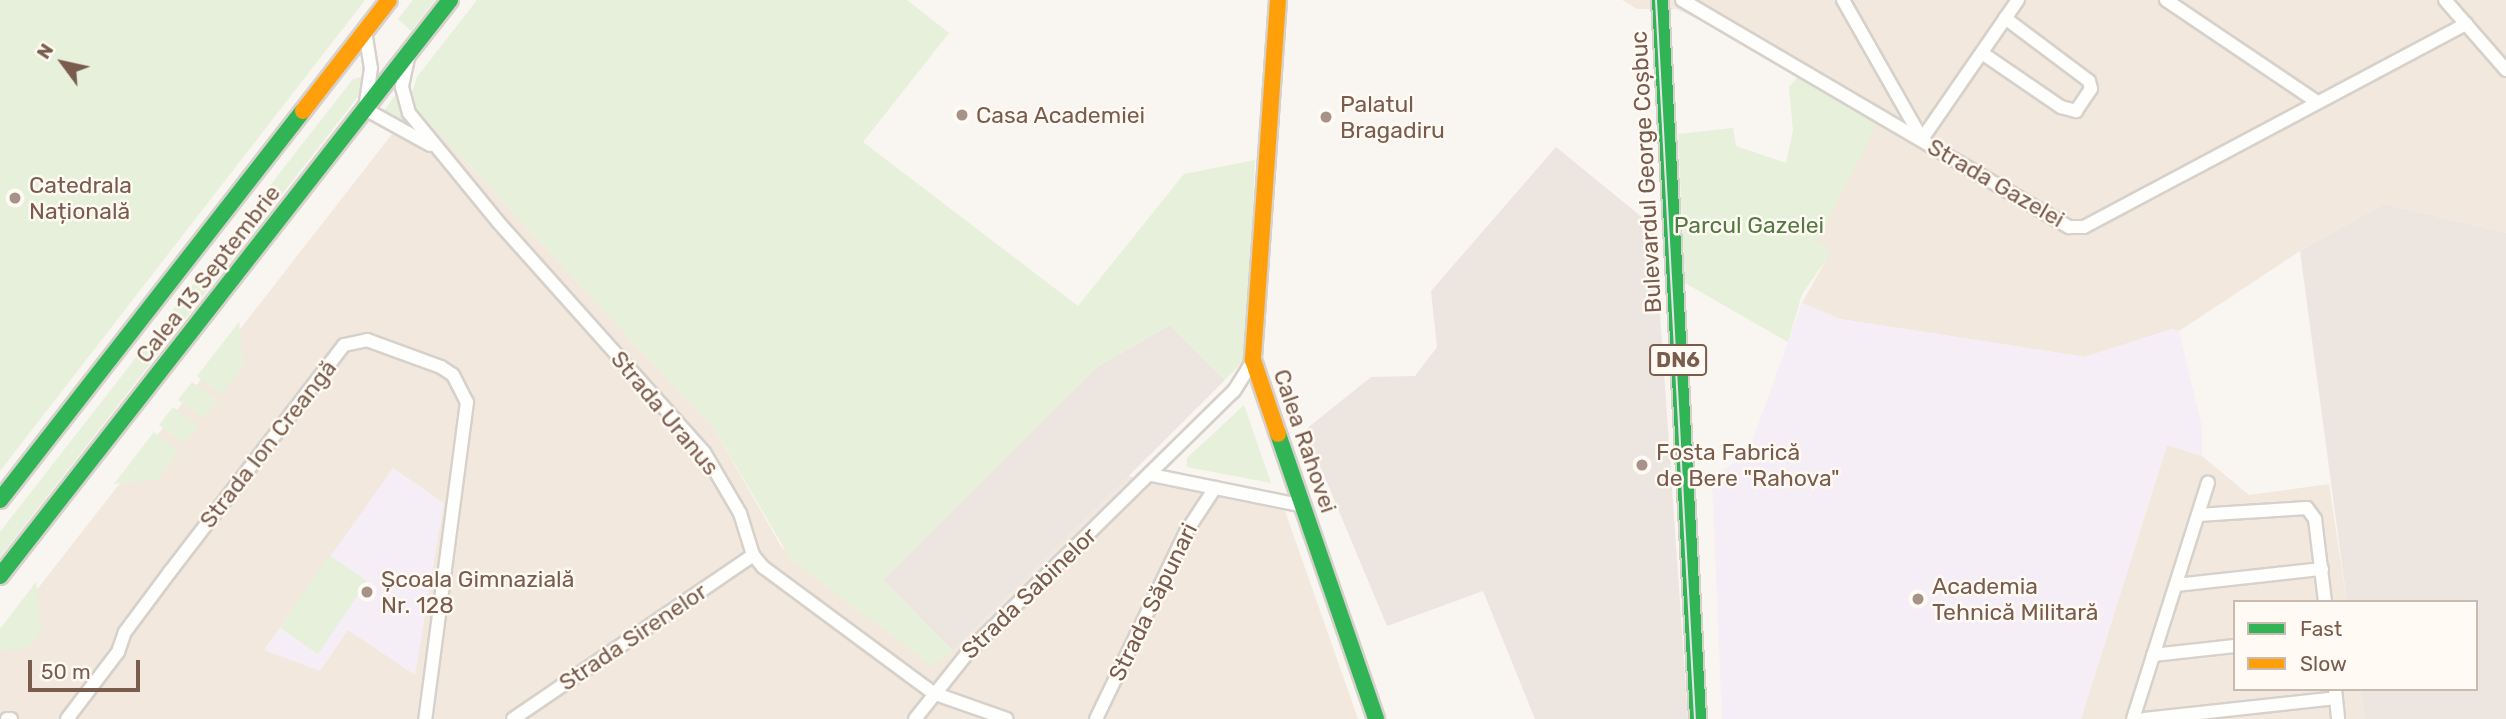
<!DOCTYPE html>
<html>
<head>
<meta charset="utf-8">
<style>
	body { margin:0 }
	#map { position:relative; width:2506px; height:719px; overflow:hidden; background:#f9f5f0; font-family:Rubik,sans-serif }
	div>[style] { position:absolute }
	[style*='--x'] { left:calc(var(--x)*1px); top:calc(var(--y)*1px); width:calc(var(--w)*1px); rotate:calc(var(--a)*1deg) }
	.residential>* { inset:0; background:#f2e8de }
	.industrial>* { inset:0; background:#ede5e0 }
	.education>* { inset:0; background:#f6eef6 }
	.green>* { inset:0; background:#e7f0db }
	.roads { filter:drop-shadow(2px 0 #d7d1cb) drop-shadow(-2px 0 #d7d1cb) drop-shadow(0 2px #d7d1cb) drop-shadow(0 -2px #d7d1cb) }
	.street>* { height:12px; margin:-6px; padding:0 6px; transform-origin:6px; border-radius:6px; background:#fefefd }
	.fast>* { height:16px; margin:-8px; padding:0 8px; transform-origin:8px; border-radius:8px; background:#30b455 }
	.slow>* { height:16px; margin:-8px; padding:0 8px; transform-origin:8px; border-radius:8px; background:#ff9f0a }
	.tram>* { height:2px; margin:-1px; padding:0 1px; transform-origin:1px; border-radius:1px; background:#e6e3e7 }
	.dots>* { width:19px; height:19px; translate:-50% -50%; box-sizing:border-box; border:4px solid #fffaf3; border-radius:50% }
	span { translate:-50% -50%; white-space:nowrap; text-align:center; line-height:1.15; -webkit-text-stroke:5px #fffaf3; paint-order:stroke }
	.shield-label span { padding:2px 5px; background:#fffaf3; border:2px solid; border-radius:5px; -webkit-text-stroke-width:0 }
	.shield-label { font-size:21px; color:#7a5c4d; font-weight:700 }
	.poi-label { font-size:23px; color:#7a5c4d }
	.left { translate:0 -50%; text-align:left }
	.street-label { font-size:23px; color:#7a5c4d }
	.park-label { font-size:23px; color:#537a41 }
	.legend { position:absolute; left:2233px; top:600px; width:245px; height:91px; box-sizing:border-box; background:#fffaf3; border:2px solid #cabbb1; margin:0; padding:9px 12px; list-style:none; font-size:21px; color:#7a5c4d }
	.legend li { display:flex; align-items:center; gap:14px; height:35px }
	.legend b { width:35px; border:2px solid #cabbb1 }
	.north { position:absolute; left:28px; top:28px; width:70px; height:70px; -webkit-text-stroke:5px #fffaf3; paint-order:stroke; rotate:303deg; font-size:19px; font-weight:700; line-height:28px; text-align:center; color:#7a5c4d }
	.north::after { content:''; display:block; margin:auto; width:24px; height:32px; background:#7a5c4d; clip-path:polygon(50% 0,100% 100%,50% 72%,0 100%) }
	.scale { position:absolute; left:28px; top:660px; width:112px; height:32px; box-sizing:border-box; border:4px solid #7a5c4d; border-top:0; padding-left:9px; font-size:21px; line-height:24px; white-space:nowrap; color:#7a5c4d; -webkit-text-stroke:5px #fffaf3; paint-order:stroke }
</style>
</head>
<body>
<div id="map">
	<div class="residential">
		<div style="clip-path:polygon(1622px 0,2506px 0,2506px 233px,2384px 204px,2300px 251px,2179px 331px,2172px 329px,2085px 357px,1840px 319px,1802px 303px,1830px 253px,1817px 242px,1804px 68px,1676px 9px,1637px 9px)"></div>
		<div style="clip-path:polygon(414px 106px,715px 430px,782px 548px,933px 665px,953px 651px,1128px 476px,1285px 511px,1358px 719px,0 719px,0 637px)"></div>
		<div style="clip-path:polygon(2167px 445px,2202px 456px,2249px 495px,2329px 484px,2347px 602px,2235px 602px,2235px 689px,2360px 689px,2365px 719px,2081px 719px)"></div>
	</div>
	<div class="industrial">
		<div style="clip-path:polygon(1556px 147px,1654px 227px,1688px 719px,1535px 719px,1483px 591px,1387px 626px,1305px 430px,1371px 377px,1415px 376px,1437px 347px,1431px 291px)"></div>
		<div style="clip-path:polygon(2384px 204px,2506px 233px,2506px 719px,2365px 719px,2360px 689px,2476px 689px,2476px 602px,2347px 602px,2300px 251px)"></div>
		<div style="clip-path:polygon(1170px 325px,1225px 380px,953px 651px,883px 580px,1097px 367px)"></div>
	</div>
	<div class="education">
		<div style="clip-path:polygon(1802px 303px,1840px 319px,2085px 357px,2172px 329px,2179px 331px,2202px 426px,2202px 456px,2167px 445px,2081px 719px,1722px 719px,1712px 478px,1748px 453px)"></div>
		<div style="clip-path:polygon(393px 468px,444px 503px,415px 675px,348px 630px,320px 671px,264px 650px)"></div>
	</div>
	<div class="green">
		<div style="clip-path:polygon(0 0,365px 0,0 471px)"></div>
		<div style="clip-path:polygon(413px 0,435px 0,411px 31px,398px 19px)"></div>
		<div style="clip-path:polygon(477px 0,907px 0,949px 33px,863px 142px,1078px 306px,1184px 174px,1255px 160px,1246px 358px,1225px 380px,1170px 325px,1097px 367px,883px 580px,953px 651px,933px 666px,791px 560px,715px 430px,414px 106px,412px 93px,417px 77px)"></div>
		<div style="clip-path:polygon(1804px 69px,1882px 115px,1817px 241px,1831px 253px,1802px 294px,1788px 342px,1685px 283px,1678px 134px,1733px 128px,1736px 146px,1786px 163px,1793px 130px,1789px 87px)"></div>
		<div style="clip-path:polygon(362px 77px,364px 89px,0 557px,0 532px,353px 79px)"></div>
		<div style="clip-path:polygon(398px 91px,401px 107px,412px 129px,382px 114px)"></div>
		<div style="clip-path:polygon(239px 322px,244px 366px,221px 395px,197px 376px)"></div>
		<div style="clip-path:polygon(192px 382px,217px 401px,203px 419px,178px 400px)"></div>
		<div style="clip-path:polygon(1244px 405px,1271px 483px,1187px 467px,1187px 458px)"></div>
		<div style="clip-path:polygon(173px 407px,199px 426px,184px 444px,159px 425px)"></div>
		<div style="clip-path:polygon(154px 432px,179px 452px,157px 480px,114px 484px)"></div>
		<div style="clip-path:polygon(329px 555px,367px 581px,318px 654px,280px 628px)"></div>
		<div style="clip-path:polygon(36px 582px,42px 629px,28px 648px,0 651px,0 629px)"></div>
	</div>
	<div class="roads">
		<div class="street">
			<div style="--x:1682;--y:0;--w:449;--a:30.4"></div>
			<div style="--x:2069;--y:227;--w:15;--a:0"></div>
			<div style="--x:2084;--y:227;--w:433;--a:-28"></div>
			<div style="--x:1843;--y:0;--w:160;--a:60.4"></div>
			<div style="--x:1922;--y:139;--w:169;--a:-55.4"></div>
			<div style="--x:2166;--y:0;--w:182;--a:34"></div>
			<div style="--x:2445;--y:0;--w:93;--a:48.9"></div>
			<div style="--x:365;--y:31;--w:37;--a:81"></div>
			<div style="--x:371;--y:68;--w:41;--a:98.3"></div>
			<div style="--x:365;--y:109;--w:74;--a:29"></div>
			<div style="--x:1982;--y:53;--w:96;--a:34.4"></div>
			<div style="--x:2061;--y:107;--w:16;--a:15"></div>
			<div style="--x:2076;--y:111;--w:27;--a:-56"></div>
			<div style="--x:2091;--y:89;--w:8;--a:-104"></div>
			<div style="--x:2089;--y:81;--w:105;--a:-143.1"></div>
			<div style="--x:408;--y:58;--w:30;--a:102"></div>
			<div style="--x:402;--y:87;--w:27;--a:75"></div>
			<div style="--x:409;--y:113;--w:142;--a:50.7"></div>
			<div style="--x:499;--y:223;--w:307;--a:48.2"></div>
			<div style="--x:704;--y:452;--w:71;--a:59.5"></div>
			<div style="--x:740;--y:513;--w:44;--a:72.8"></div>
			<div style="--x:753;--y:555;--w:16;--a:50"></div>
			<div style="--x:763;--y:567;--w:212;--a:36.5"></div>
			<div style="--x:933;--y:693;--w:78;--a:19.4"></div>
			<div style="--x:1152;--y:475;--w:155;--a:11.5"></div>
			<div style="--x:2198;--y:515;--w:109;--a:-3.7"></div>
			<div style="--x:2307;--y:508;--w:14;--a:54"></div>
			<div style="--x:2315;--y:519;--w:84;--a:83.1"></div>
			<div style="--x:2176;--y:585;--w:147;--a:-6.3"></div>
			<div style="--x:2153;--y:655;--w:82;--a:-6.3"></div>
			<div style="--x:2335;--y:689;--w:30;--a:84"></div>
			<div style="--x:7;--y:719;--w:4;--a:0"></div>
			<div style="--x:67;--y:719;--w:84;--a:-52.7"></div>
			<div style="--x:118;--y:652;--w:21;--a:-71"></div>
			<div style="--x:125;--y:632;--w:74;--a:-53.3"></div>
			<div style="--x:169;--y:573;--w:287;--a:-52.5"></div>
			<div style="--x:344;--y:345;--w:24;--a:-12"></div>
			<div style="--x:367;--y:340;--w:79;--a:20"></div>
			<div style="--x:441;--y:367;--w:14;--a:34"></div>
			<div style="--x:453;--y:375;--w:30;--a:63"></div>
			<div style="--x:467;--y:402;--w:320;--a:97.5"></div>
			<div style="--x:513;--y:719;--w:291;--a:-34.3"></div>
			<div style="--x:915;--y:719;--w:87;--a:-51.5"></div>
			<div style="--x:969;--y:651;--w:371;--a:-44.5"></div>
			<div style="--x:1234;--y:391;--w:36;--a:-58"></div>
			<div style="--x:1096;--y:719;--w:208;--a:-64.3"></div>
			<div style="--x:1186;--y:532;--w:53;--a:-56.6"></div>
			<div style="--x:2133;--y:719;--w:248;--a:-72.4"></div>
			<div style="--x:2144;--y:719;--w:193;--a:-6.2"></div>
		</div>
		<div class="fast">
			<div style="--x:1660;--y:0;--w:720;--a:86.97"></div>
			<div style="--x:1278;--y:434;--w:301;--a:71"></div>
			<div style="--x:0;--y:500;--w:493;--a:-52.1"></div>
			<div style="--x:0;--y:576;--w:731;--a:-52"></div>
		</div>
		<div class="slow">
			<div style="--x:1278;--y:0;--w:361;--a:94"></div>
			<div style="--x:1253;--y:360;--w:78;--a:71.3"></div>
			<div style="--x:303;--y:111;--w:140;--a:-52.2"></div>
		</div>
	</div>
	<div class="tram">
		<div style="--x:1656;--y:0;--w:720;--a:86.9"></div>
	</div>
	<div class="dots">
		<div style="left:962px;top:115px;background:#a69286"></div>
		<div style="left:1326px;top:117px;background:#a69286"></div>
		<div style="left:15px;top:198px;background:#a69286"></div>
		<div style="left:1642px;top:465px;background:#a69286"></div>
		<div style="left:367px;top:592px;background:#a69286"></div>
		<div style="left:1918px;top:599px;background:#a69286"></div>
	</div>
	<div class="shield-label">
		<span style="left:1678px;top:360px">DN6</span>
	</div>
	<div class="poi-label">
		<span class="left" style="left:1340px;top:117px">Palatul<br>Bragadiru</span>
		<span class="left" style="left:976px;top:115px">Casa Academiei</span>
		<span class="left" style="left:29px;top:198px">Catedrala<br>Națională</span>
		<span class="left" style="left:1656px;top:465px">Fosta Fabrică<br>de Bere "Rahova"</span>
		<span class="left" style="left:381px;top:592px">Școala Gimnazială<br>Nr. 128</span>
		<span class="left" style="left:1932px;top:599px">Academia<br>Tehnică Militară</span>
	</div>
	<div class="street-label">
		<span style="left:1646px;top:172px;rotate:-93deg">Bulevardul George Coșbuc</span>
		<span style="left:1996px;top:183px;rotate:30deg">Strada Gazelei</span>
		<span style="left:208px;top:274px;rotate:-52deg">Calea 13 Septembrie</span>
		<span style="left:665px;top:413px;rotate:50deg">Strada Uranus</span>
		<span style="left:1305px;top:441px;rotate:71deg">Calea Rahovei</span>
		<span style="left:268px;top:444px;rotate:-52deg">Strada Ion Creangă</span>
		<span style="left:1029px;top:593px;rotate:-44deg">Strada Sabinelor</span>
		<span style="left:1153px;top:602px;rotate:-64deg">Strada Săpunari</span>
		<span style="left:633px;top:637px;rotate:-34deg">Strada Sirenelor</span>
	</div>
	<div class="park-label">
		<span style="left:1749px;top:225px">Parcul Gazelei</span>
	</div>
	<ul class="legend">
	<li><b style="height:9px;background:#30b455"></b>Fast</li>
	<li><b style="height:9px;background:#ff9f0a"></b>Slow</li>
	</ul>
	<div class="north">N</div>
	<div class="scale">50 m</div>
</div>
</body>
</html>
